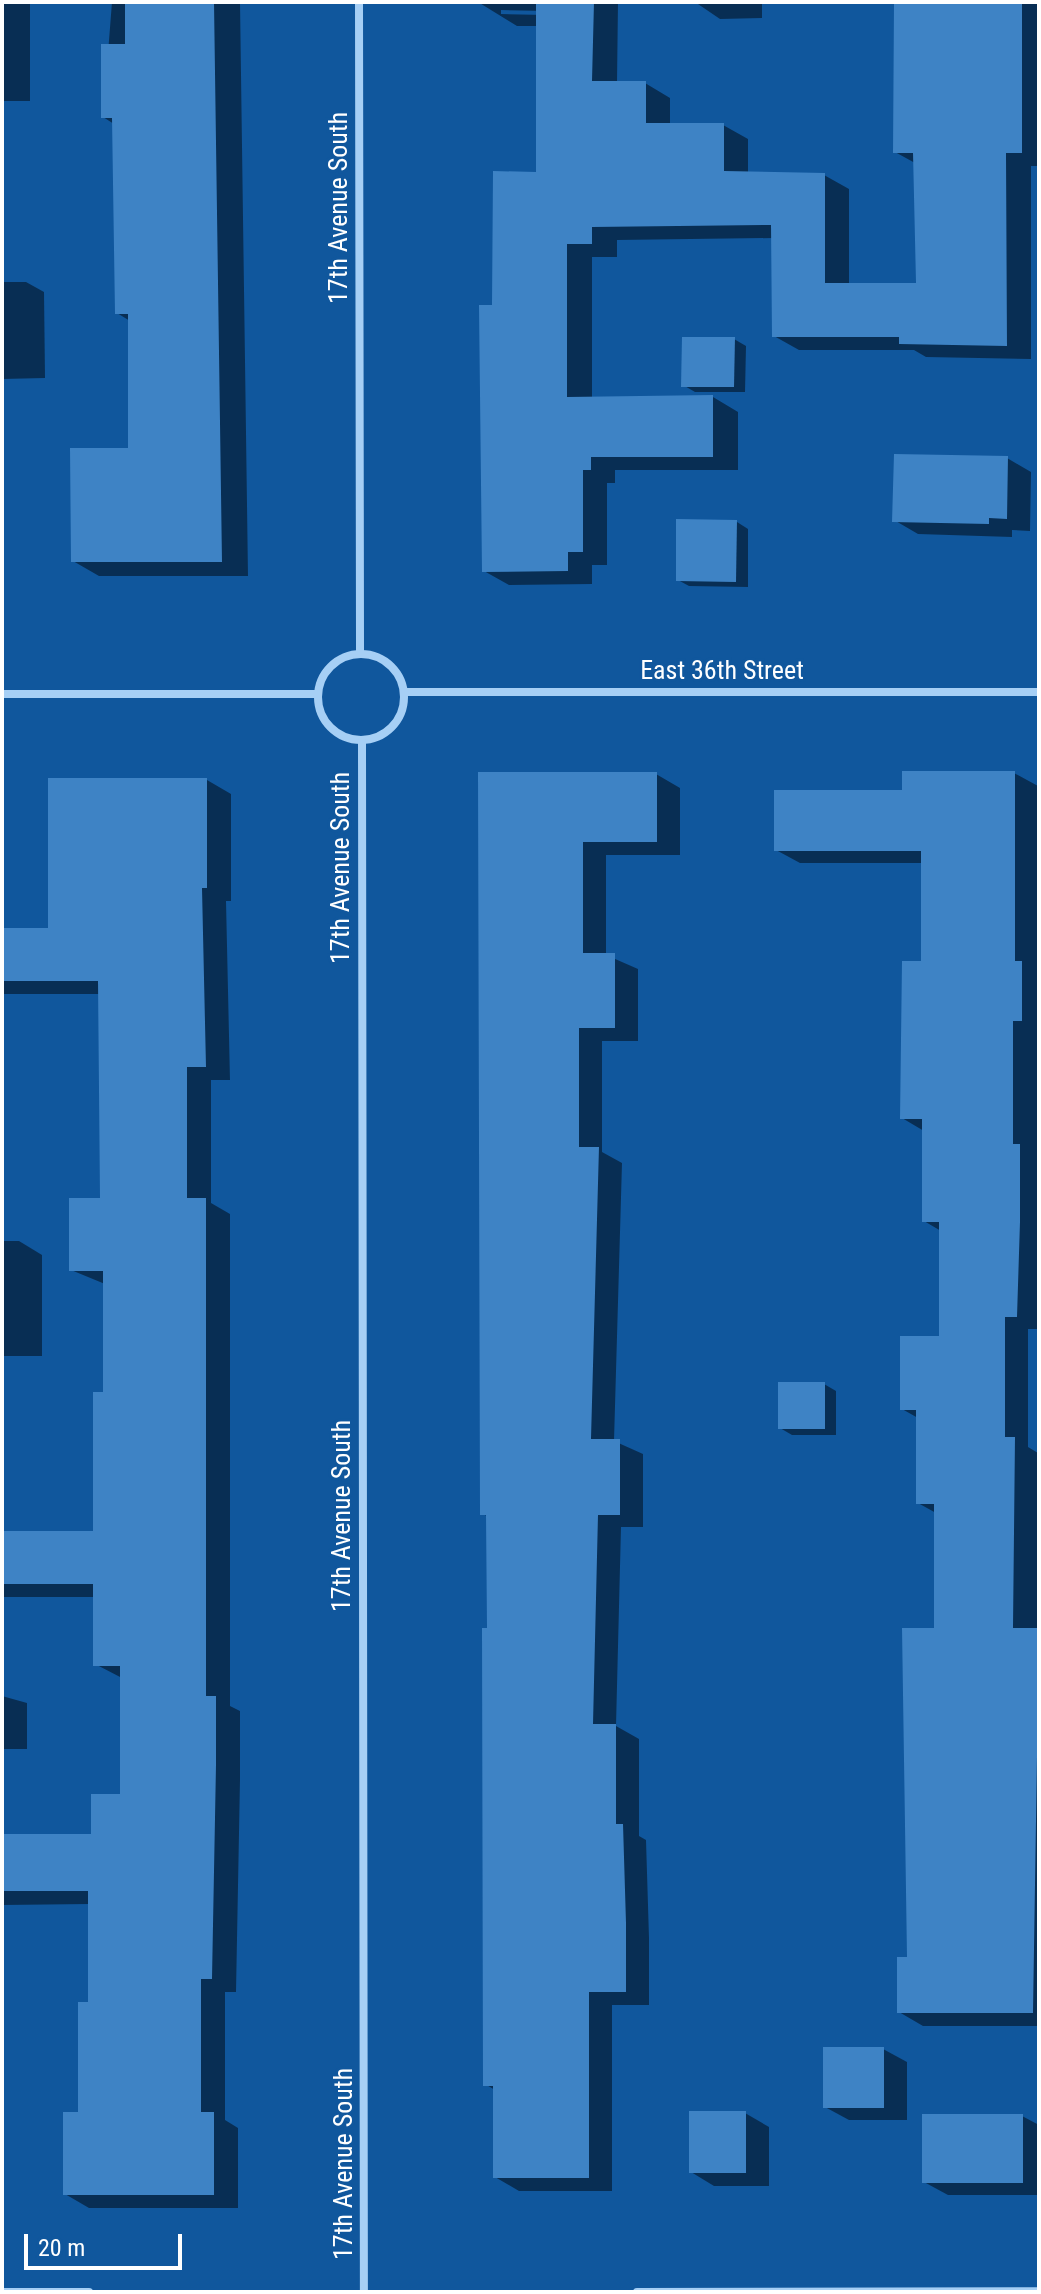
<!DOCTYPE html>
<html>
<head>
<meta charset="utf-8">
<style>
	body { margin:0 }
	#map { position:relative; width:1041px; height:2294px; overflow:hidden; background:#10579d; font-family:"Roboto Condensed",sans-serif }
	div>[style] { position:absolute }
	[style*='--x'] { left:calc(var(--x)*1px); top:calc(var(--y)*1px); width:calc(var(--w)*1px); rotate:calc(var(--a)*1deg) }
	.shadow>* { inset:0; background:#0007 }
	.building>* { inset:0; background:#3e83c5 }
	.minor>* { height:8px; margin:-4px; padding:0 4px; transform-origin:4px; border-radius:4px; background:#a6cff5 }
	.minor>.ring { margin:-4px; padding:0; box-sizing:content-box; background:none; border:8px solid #a6cff5; border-radius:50% }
	span { translate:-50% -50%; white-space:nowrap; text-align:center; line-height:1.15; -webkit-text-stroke:6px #10579d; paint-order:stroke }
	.street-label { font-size:26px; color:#fff }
	.frame { position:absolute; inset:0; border:4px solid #fff; pointer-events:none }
	.scale { position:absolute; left:24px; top:2234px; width:158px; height:36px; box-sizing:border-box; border:4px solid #fff; border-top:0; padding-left:10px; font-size:24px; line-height:28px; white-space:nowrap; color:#fff; -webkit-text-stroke:6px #10579d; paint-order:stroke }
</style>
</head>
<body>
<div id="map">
	<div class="shadow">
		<div style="clip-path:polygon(2px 2px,30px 2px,30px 101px,2px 101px)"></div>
		<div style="clip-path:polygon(112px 2px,240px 2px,248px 576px,99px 576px,73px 561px,130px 450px,130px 321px,117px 313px,114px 124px,103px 117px)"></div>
		<div style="clip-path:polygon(evenodd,478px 2px,618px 2px,617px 83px,645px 83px,670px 98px,670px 125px,723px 125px,748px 139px,748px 174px,824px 175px,849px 189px,849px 285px,918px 285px,915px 163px,895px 152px,895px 2px,1039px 2px,1039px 166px,1031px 166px,1031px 359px,926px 357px,914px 350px,799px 350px,774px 336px,773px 238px,617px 240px,617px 257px,592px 257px,592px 398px,713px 397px,738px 412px,738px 470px,615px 470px,615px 483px,607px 483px,607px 565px,592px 565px,592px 584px,509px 585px,484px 571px,494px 307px,538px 174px,538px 26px,517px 26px,478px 2px,501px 10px,547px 11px,546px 15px,501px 14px,501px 10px)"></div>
		<div style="clip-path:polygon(695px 2px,762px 2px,762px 18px,720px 19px)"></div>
		<div style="clip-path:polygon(2px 282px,26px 282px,44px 292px,45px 378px,2px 379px)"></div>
		<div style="clip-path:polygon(734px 339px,746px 346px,745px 392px,695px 392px,683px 385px)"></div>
		<div style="clip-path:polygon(1007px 458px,1031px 472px,1030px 531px,1012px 530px,1012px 537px,918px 534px,894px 520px)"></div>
		<div style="clip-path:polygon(737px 522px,748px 529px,748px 587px,689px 586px,678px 580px)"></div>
		<div style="clip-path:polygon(1014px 773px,1038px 786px,1039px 1329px,1028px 1329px,1028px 1447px,1038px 1453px,1039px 2026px,923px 2026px,899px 2012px,909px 1959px,936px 1630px,936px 1513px,918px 1503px,918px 1418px,902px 1409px,941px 1338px,941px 1231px,924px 1221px,924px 1131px,902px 1118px,923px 963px,923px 863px,800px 863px,776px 850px,904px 792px)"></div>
		<div style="clip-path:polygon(480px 774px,656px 774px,680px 788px,680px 855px,606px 855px,606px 955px,638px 969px,638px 1041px,602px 1041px,602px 1152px,622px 1163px,614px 1441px,643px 1454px,643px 1527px,621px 1527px,616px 1726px,639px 1739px,639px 1836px,646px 1840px,649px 1938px,649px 2005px,612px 2005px,612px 2191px,519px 2191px,495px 2177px,495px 2090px,485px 2084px,489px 1630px,488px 1517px,482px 1513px)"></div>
		<div style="clip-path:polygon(207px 780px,231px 794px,231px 901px,226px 901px,230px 1080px,211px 1080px,211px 1203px,230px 1214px,230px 1706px,240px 1711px,240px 1780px,236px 1992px,225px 1992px,225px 2120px,238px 2128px,238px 2208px,89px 2208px,65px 2194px,80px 2114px,90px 2004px,90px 1904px,2px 1905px,2px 1836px,93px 1836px,122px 1796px,122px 1678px,95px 1664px,95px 1597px,2px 1597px,2px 1533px,95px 1533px,105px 1394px,105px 1284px,71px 1270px,102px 1200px,100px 994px,2px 994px,2px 930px,50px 930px)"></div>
		<div style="clip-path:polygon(2px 1241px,19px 1241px,42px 1255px,42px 1356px,2px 1356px)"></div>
		<div style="clip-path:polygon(824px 1384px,836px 1391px,836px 1435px,792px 1435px,780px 1428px)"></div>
		<div style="clip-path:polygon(2px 1696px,27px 1703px,27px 1749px,2px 1749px)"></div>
		<div style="clip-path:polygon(883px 2049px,907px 2062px,907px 2120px,849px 2120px,825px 2107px)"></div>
		<div style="clip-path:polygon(745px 2113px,769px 2127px,769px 2186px,714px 2186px,691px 2172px)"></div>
		<div style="clip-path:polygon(1022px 2116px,1039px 2125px,1039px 2195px,948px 2195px,924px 2182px)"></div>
	</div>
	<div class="building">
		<div style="clip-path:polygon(125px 2px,214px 2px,222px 562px,71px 562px,70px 448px,128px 448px,128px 314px,115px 314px,112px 118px,101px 118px,101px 44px,125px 44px)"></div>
		<div style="clip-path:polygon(536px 2px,594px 2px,592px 81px,646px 81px,646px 123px,724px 123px,724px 171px,825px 173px,825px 283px,916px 283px,913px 153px,893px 153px,894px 2px,1022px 2px,1022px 153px,1006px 153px,1007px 346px,899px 344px,899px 337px,772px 337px,771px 225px,592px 227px,592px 244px,567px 244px,567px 397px,713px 395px,713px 457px,591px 457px,591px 470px,583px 470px,583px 552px,568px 552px,568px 571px,482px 572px,479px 305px,492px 305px,493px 171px,536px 172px)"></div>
		<div style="clip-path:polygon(682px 337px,735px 337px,734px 387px,681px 387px)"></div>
		<div style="clip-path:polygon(894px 454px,1008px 456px,1007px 519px,989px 518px,989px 524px,892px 522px)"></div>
		<div style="clip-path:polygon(676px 519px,737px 520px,736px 582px,676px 581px)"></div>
		<div style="clip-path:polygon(902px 771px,1015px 771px,1015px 961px,1022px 961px,1022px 1021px,1013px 1021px,1013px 1144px,1020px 1144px,1020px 1222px,1017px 1317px,1005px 1317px,1005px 1437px,1015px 1437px,1013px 1628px,1039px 1628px,1033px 2013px,897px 2013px,897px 1957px,907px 1957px,902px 1628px,934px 1628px,934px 1504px,916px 1504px,916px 1410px,900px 1410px,900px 1336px,939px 1336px,939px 1222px,922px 1222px,922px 1119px,900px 1119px,902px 961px,921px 961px,921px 851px,774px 851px,774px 790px,902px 790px)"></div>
		<div style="clip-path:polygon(478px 772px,657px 772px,657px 842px,583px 842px,583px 953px,615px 953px,615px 1028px,579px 1028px,579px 1147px,599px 1147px,591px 1439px,620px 1439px,620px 1515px,598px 1515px,593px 1724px,616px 1724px,616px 1824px,623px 1824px,626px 1923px,626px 1992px,589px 1992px,589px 2178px,493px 2178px,493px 2086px,483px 2086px,482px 1628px,487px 1628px,486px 1515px,480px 1515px)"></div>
		<div style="clip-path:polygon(48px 778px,207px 778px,207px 888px,202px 888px,206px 1067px,187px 1067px,187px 1198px,206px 1198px,206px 1696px,216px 1696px,216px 1765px,212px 1979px,201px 1979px,201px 2112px,214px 2112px,214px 2195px,63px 2195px,63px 2112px,78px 2112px,78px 2002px,88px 2002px,88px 1891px,2px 1891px,2px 1834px,91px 1834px,91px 1794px,120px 1794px,120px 1666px,93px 1666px,93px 1584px,2px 1584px,2px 1531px,93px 1531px,93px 1392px,103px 1392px,103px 1271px,69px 1271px,69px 1198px,100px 1198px,98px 981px,2px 981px,2px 928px,48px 928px)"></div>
		<div style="clip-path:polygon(778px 1382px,825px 1382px,825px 1429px,778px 1429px)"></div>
		<div style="clip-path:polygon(823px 2047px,884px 2047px,884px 2108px,823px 2108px)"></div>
		<div style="clip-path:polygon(689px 2111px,746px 2111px,746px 2173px,689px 2173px)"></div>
		<div style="clip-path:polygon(922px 2114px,1023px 2114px,1023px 2183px,922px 2183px)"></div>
	</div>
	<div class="minor">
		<div style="--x:359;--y:2;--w:651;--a:89.91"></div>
		<div class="ring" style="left:318px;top:654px;width:78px;height:78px"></div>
		<div style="--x:405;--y:692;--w:634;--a:0"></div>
		<div style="--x:2;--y:694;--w:316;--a:0"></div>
		<div style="--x:362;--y:741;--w:1551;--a:89.93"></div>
		<div style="--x:2;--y:2292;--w:87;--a:0"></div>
		<div style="--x:637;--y:2292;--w:402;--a:-0.1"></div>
	</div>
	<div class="street-label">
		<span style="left:339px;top:208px;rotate:-90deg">17th Avenue South</span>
		<span style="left:722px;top:671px">East 36th Street</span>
		<span style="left:341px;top:868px;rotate:-90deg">17th Avenue South</span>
		<span style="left:342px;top:1516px;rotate:-90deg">17th Avenue South</span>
		<span style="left:344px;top:2164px;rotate:-90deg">17th Avenue South</span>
	</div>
	<div class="frame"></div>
	<div class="scale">20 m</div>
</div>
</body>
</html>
